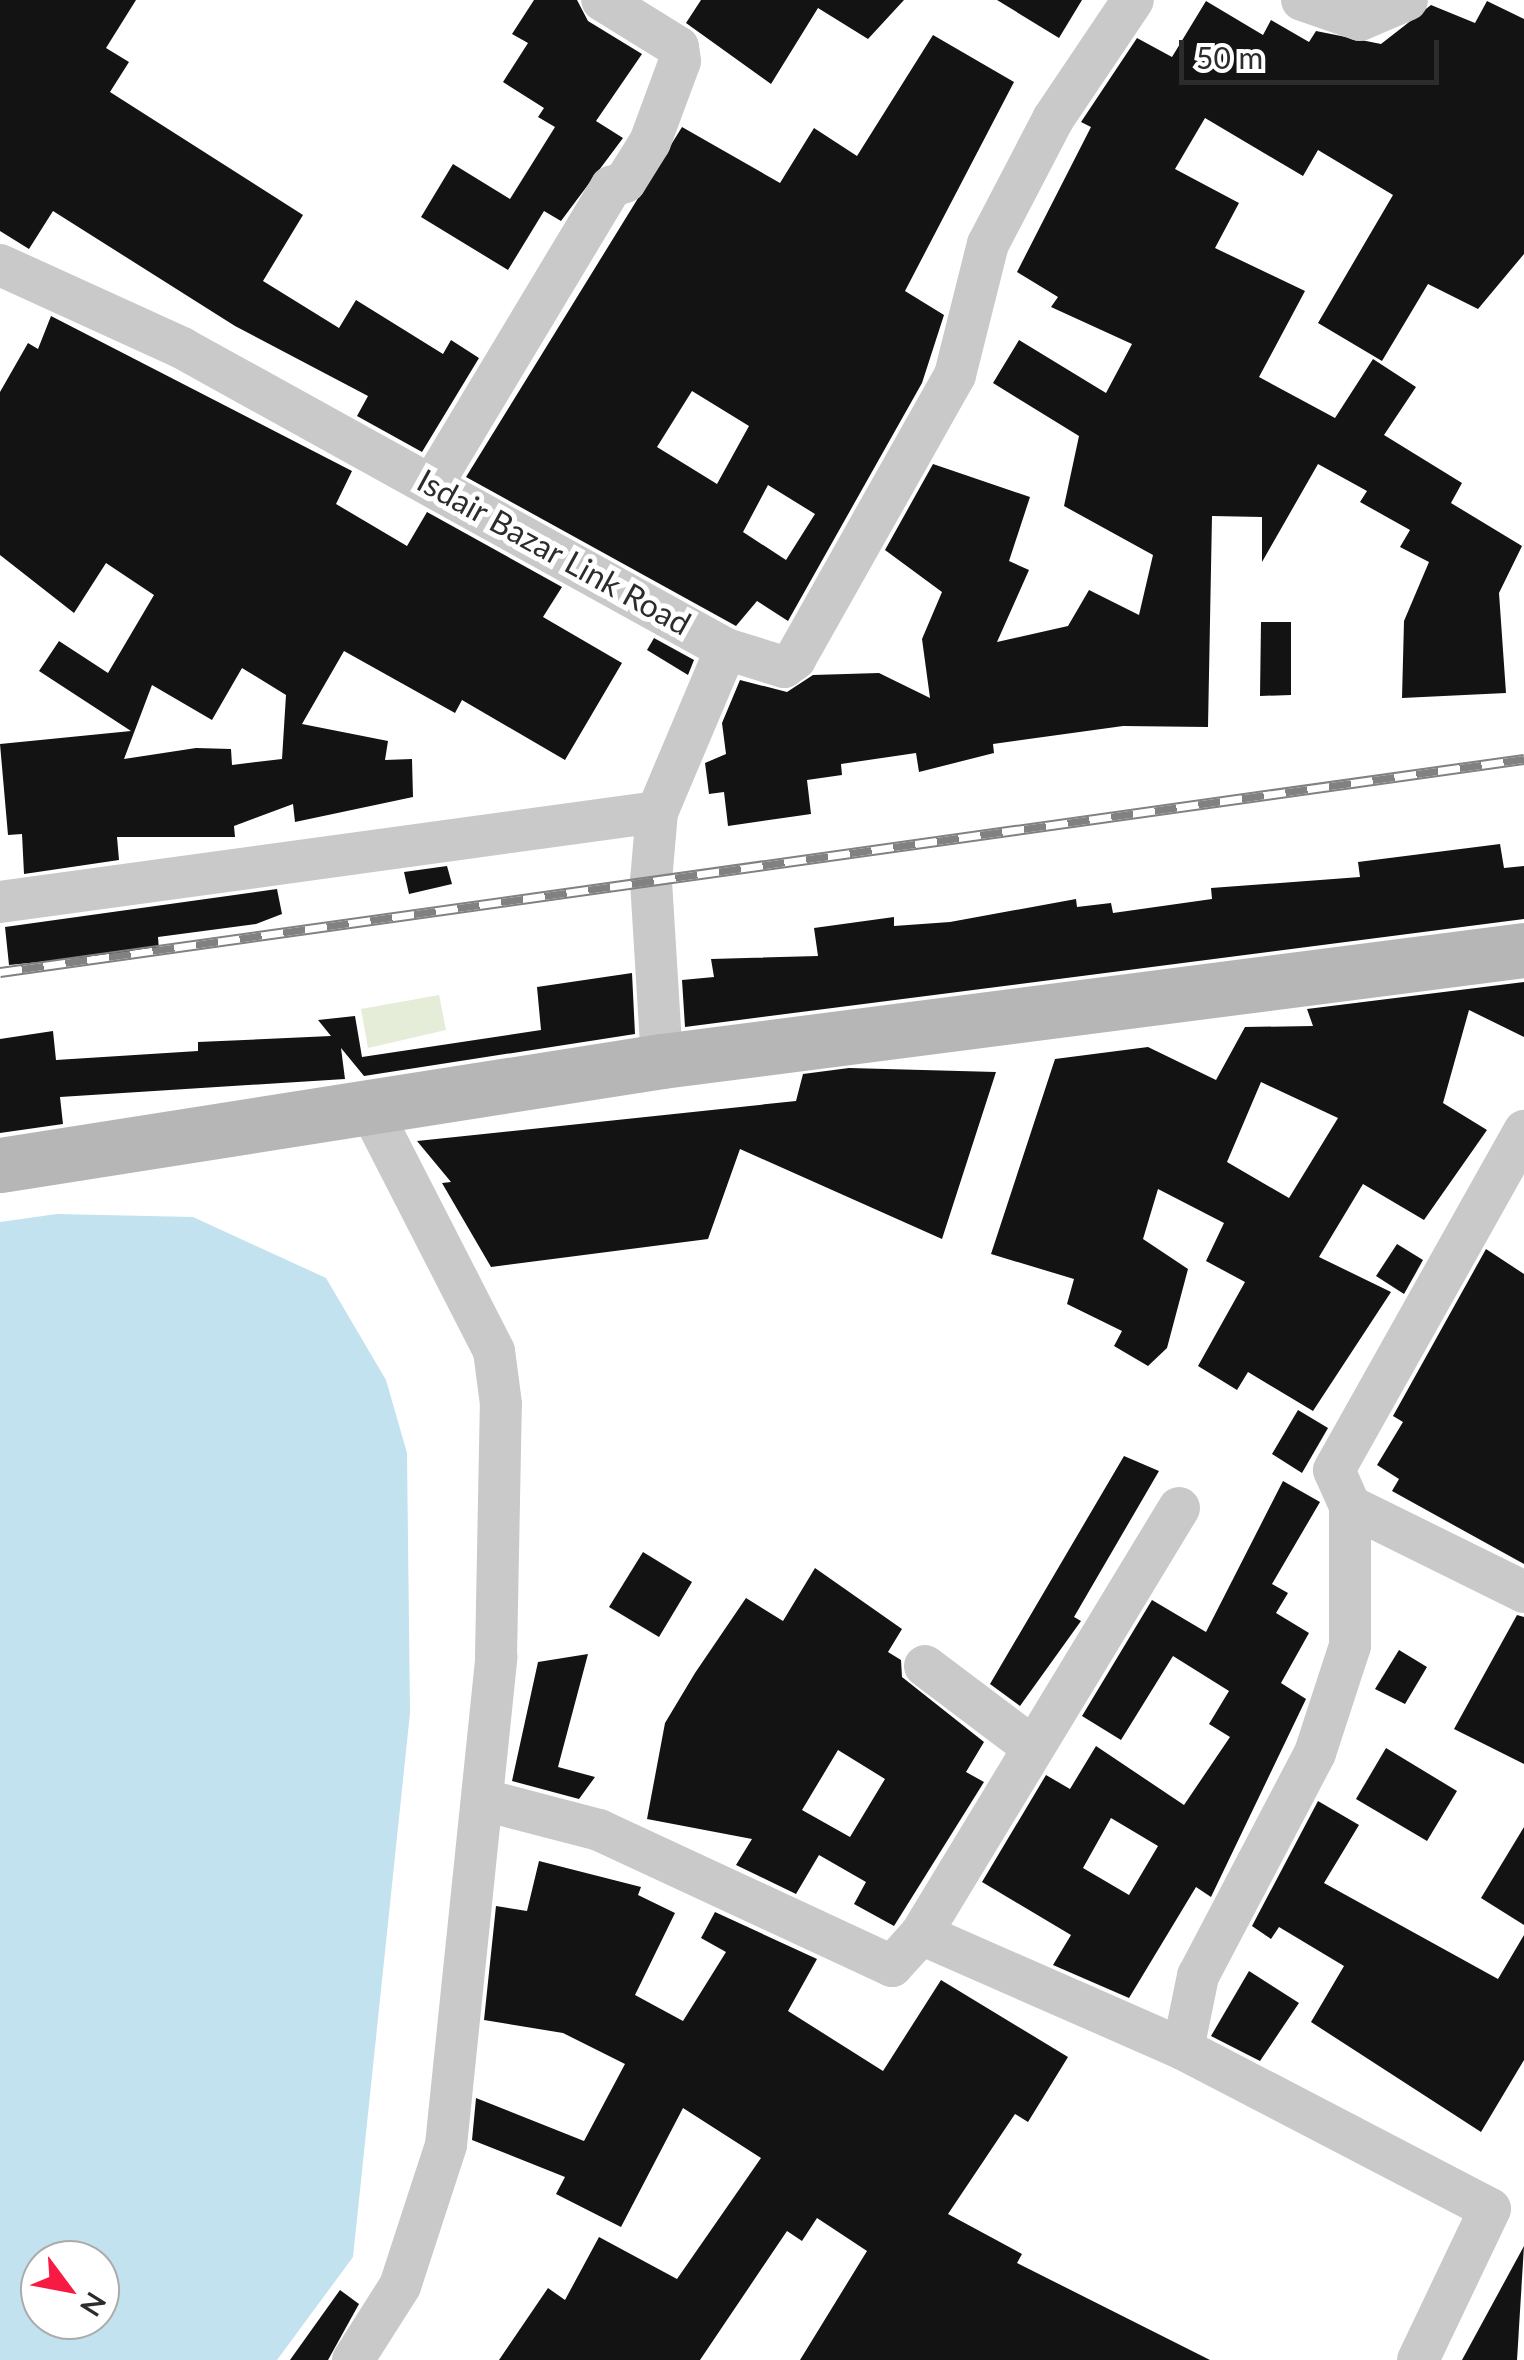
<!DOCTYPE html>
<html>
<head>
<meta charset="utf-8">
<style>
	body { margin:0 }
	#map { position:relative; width:1524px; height:2360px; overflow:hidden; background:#fff; font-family:Lato,sans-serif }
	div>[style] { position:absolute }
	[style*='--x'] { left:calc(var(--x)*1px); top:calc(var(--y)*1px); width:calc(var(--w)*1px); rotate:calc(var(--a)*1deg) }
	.green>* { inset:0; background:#e5ecd7 }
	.water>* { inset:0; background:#c1e2ee }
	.building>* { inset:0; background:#131313 }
	.street>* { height:42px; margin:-21px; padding:0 21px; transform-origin:21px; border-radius:21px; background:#c9c9c9 }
	.secondary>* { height:55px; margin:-27.5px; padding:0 27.5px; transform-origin:27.5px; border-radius:27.5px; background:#b6b6b6 }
	.rail>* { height:11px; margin-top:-5.5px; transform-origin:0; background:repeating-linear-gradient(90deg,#fff 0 22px,#818181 0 44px); box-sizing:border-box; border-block:2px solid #818181 }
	span { translate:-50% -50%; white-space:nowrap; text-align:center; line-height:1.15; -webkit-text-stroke:10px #fff; paint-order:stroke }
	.street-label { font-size:32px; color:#2c2c2c }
	.north { position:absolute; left:20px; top:2240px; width:100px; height:100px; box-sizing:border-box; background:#fff; border:2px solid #ababab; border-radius:50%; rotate:122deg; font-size:28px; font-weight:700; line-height:40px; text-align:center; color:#2c2c2c }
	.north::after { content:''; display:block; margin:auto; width:35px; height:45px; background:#f71b44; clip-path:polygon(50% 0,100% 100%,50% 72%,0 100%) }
	.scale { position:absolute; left:1179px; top:40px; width:260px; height:45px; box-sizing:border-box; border:5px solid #2c2c2c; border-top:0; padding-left:12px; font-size:30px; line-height:35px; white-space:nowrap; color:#2c2c2c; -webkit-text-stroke:8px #fff; paint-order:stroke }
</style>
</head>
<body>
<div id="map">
	<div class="green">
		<div style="clip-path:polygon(439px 995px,446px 1030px,368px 1048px,361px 1009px)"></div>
	</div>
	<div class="water">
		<div style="clip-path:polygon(evenodd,57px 1214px,193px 1217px,326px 1278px,386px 1380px,407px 1453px,410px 1713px,353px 2257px,277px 2360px,0 2360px,0 1222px,57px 1214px,40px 2260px,100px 2260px,100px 2320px,40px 2320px,40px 2260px)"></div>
	</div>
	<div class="building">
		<div style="clip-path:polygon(0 0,136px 0,106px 48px,129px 62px,110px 92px,303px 215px,263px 281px,339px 328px,356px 300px,443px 354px,451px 340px,479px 358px,422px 452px,357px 416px,368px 396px,235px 326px,53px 211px,29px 249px,0 231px)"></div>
		<div style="clip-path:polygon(534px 0,577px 0,588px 21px,642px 54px,596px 121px,623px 138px,561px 221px,544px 211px,508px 270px,421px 217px,453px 164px,510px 199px,555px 127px,538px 117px,544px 108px,503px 82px,528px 43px,512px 34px)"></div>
		<div style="clip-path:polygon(701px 0,904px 0,868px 39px,818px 8px,771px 84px,686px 23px)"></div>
		<div style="clip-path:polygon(997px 0,1082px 0,1059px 38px)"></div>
		<div style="clip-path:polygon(1206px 1px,1263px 35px,1271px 20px,1309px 42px,1316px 31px,1381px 44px,1431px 5px,1475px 23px,1487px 1px,1524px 19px,1524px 254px,1478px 309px,1428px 284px,1382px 361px,1318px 323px,1393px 195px,1318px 150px,1303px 176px,1205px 118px,1175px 169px,1239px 203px,1215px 248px,1305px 291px,1259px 377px,1335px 418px,1373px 359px,1416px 387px,1384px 435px,1462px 483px,1451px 503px,1522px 546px,1499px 593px,1506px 693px,1402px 698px,1404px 621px,1429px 562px,1400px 547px,1410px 530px,1360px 502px,1367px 491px,1318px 464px,1262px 562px,1262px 517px,1212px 516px,1208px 727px,1123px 726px,993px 744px,994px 753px,919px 772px,916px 753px,841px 764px,842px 775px,807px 780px,811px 814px,728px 826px,724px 792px,709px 794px,705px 763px,726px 754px,722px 723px,740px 680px,787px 692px,813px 675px,879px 673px,930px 698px,922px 639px,942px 592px,885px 550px,933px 464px,1030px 497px,1009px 561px,1029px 570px,997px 642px,1068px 626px,1089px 590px,1139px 615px,1153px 555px,1064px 506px,1079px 436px,993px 383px,1019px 340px,1106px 393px,1132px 344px,1051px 307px,1058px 297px,1017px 272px,1091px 127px,1081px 122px,1137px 38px,1172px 57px)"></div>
		<div style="clip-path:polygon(evenodd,933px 35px,1014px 82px,905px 291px,944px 315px,922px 383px,788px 621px,757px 601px,736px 626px,466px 477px,682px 127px,780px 183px,814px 128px,857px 156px,933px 35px,692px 391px,749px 426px,717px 484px,657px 447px,692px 391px,933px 35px,768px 485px,815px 514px,786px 560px,743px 532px,768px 485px)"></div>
		<div style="clip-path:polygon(evenodd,51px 316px,352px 471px,336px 504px,407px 546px,427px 512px,562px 587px,543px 617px,622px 663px,565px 760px,462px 700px,455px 713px,344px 651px,302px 724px,388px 741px,385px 760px,412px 759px,413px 797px,295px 822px,293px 804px,234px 826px,235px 837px,117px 837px,119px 860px,24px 874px,22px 834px,8px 835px,0 744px,131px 731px,39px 671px,59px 641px,108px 673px,154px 595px,106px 563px,74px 613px,0 555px,0 392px,28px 343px,38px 349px,51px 316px,242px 668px,286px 695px,282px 759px,232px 765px,231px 749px,196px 748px,124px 759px,152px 685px,212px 720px,242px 668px)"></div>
		<div style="clip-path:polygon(1261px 622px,1291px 622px,1291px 695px,1260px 696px)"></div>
		<div style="clip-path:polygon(654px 638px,694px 660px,688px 675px,647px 650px)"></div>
		<div style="clip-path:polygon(1500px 844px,1504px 868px,1524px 866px,1524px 919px,685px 1027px,682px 980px,714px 977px,711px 959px,818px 956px,814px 928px,894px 917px,894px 926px,950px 922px,1076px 899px,1077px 907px,1111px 903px,1113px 913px,1212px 899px,1211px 888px,1360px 877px,1358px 862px)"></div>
		<div style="clip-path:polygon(447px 866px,452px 884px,409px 894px,404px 872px)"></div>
		<div style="clip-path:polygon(277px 889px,282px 914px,256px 924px,158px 937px,159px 950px,9px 965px,5px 927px)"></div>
		<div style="clip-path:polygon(632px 973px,635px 1034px,364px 1076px,341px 1048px,345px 1079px,60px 1097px,63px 1124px,0 1133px,0 1039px,53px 1031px,56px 1060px,198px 1051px,198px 1042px,331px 1036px,318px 1020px,355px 1016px,362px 1057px,541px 1030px,537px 987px)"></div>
		<div style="clip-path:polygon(evenodd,1524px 982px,1524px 1037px,1469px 1010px,1443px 1103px,1487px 1130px,1424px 1220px,1363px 1184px,1319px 1257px,1391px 1292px,1313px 1411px,1248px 1372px,1237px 1390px,1198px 1366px,1245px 1282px,1206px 1261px,1224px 1223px,1158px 1189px,1143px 1239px,1188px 1269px,1167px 1348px,1148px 1366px,1114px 1346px,1122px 1331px,1067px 1304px,1074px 1279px,991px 1254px,1055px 1059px,1148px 1047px,1216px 1080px,1245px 1027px,1313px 1026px,1307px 1009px,1524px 982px,1261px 1082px,1338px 1118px,1289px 1198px,1227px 1162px,1261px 1082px)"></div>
		<div style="clip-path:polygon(849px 1068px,996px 1072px,942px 1239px,740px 1149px,708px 1239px,491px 1267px,442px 1183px,451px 1182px,417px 1141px,796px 1101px,803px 1074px)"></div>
		<div style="clip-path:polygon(1397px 1244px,1423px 1260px,1404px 1294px,1376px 1276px)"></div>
		<div style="clip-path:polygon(1486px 1249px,1524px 1274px,1524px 1564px,1392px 1491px,1399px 1479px,1377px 1465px,1403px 1422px,1393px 1416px)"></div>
		<div style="clip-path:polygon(1298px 1410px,1328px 1428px,1302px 1473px,1272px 1454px)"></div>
		<div style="clip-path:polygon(1124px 1456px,1159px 1471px,1074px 1617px,1081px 1621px,1020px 1706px,990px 1684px)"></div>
		<div style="clip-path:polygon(evenodd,1283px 1481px,1320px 1502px,1272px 1584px,1288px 1593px,1276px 1613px,1309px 1633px,1281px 1683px,1306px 1699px,1211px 1897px,1196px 1887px,1129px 1998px,1053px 1965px,1071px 1935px,982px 1882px,1046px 1775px,1070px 1789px,1096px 1746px,1184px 1805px,1230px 1737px,1209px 1724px,1229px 1691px,1173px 1656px,1121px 1740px,1082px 1716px,1152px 1600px,1206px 1632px,1283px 1481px,1111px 1818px,1158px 1846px,1129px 1895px,1083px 1868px,1111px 1818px)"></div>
		<div style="clip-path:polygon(643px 1552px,692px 1582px,659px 1637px,609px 1607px)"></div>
		<div style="clip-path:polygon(evenodd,815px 1568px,902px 1629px,888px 1652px,901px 1660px,902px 1677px,984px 1742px,966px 1772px,984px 1782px,894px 1926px,854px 1904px,866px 1882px,819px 1855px,796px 1894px,736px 1865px,752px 1839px,647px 1819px,665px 1723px,695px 1673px,746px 1598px,783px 1621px,815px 1568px,838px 1750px,885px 1779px,850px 1837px,802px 1810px,838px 1750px)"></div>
		<div style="clip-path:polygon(1517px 1615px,1524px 1617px,1524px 1764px,1454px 1729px)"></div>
		<div style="clip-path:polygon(1399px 1650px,1427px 1667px,1405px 1704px,1375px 1689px)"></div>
		<div style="clip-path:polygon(588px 1654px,558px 1767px,595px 1777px,579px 1799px,512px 1781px,538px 1662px)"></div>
		<div style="clip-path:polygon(1386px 1748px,1457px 1791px,1427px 1841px,1356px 1799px)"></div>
		<div style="clip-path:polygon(1318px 1801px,1359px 1825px,1324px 1883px,1498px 1979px,1524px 1935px,1524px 2060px,1481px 2132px,1311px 2022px,1344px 1966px,1279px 1927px,1271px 1939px,1252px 1926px)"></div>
		<div style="clip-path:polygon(1524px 1827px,1524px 1925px,1481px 1898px)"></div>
		<div style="clip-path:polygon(539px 1861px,641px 1887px,638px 1895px,675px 1913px,635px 1995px,683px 2021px,726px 1952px,701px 1938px,715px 1912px,817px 1959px,788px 2011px,883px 2071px,941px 1980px,1068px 2057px,1028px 2122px,1015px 2114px,948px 2214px,1022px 2254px,1017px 2263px,1210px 2360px,800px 2360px,867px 2251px,817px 2218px,802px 2241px,787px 2231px,700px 2360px,499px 2360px,548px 2288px,565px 2300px,599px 2237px,677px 2279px,761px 2158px,683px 2108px,621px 2227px,556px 2194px,565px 2177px,472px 2140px,476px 2098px,584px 2141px,625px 2064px,563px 2033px,484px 2020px,496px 1906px,527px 1911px)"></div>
		<div style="clip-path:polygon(1249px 1971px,1299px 2003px,1260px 2061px,1211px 2036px)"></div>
		<div style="clip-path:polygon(1524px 2246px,1517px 2360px,1462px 2360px)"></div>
		<div style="clip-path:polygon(340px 2290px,359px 2304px,328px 2360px,290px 2360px)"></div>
	</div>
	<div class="street">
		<div style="--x:1302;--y:0;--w:61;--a:19"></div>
		<div style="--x:1360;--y:20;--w:51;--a:-23.1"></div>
		<div style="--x:0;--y:265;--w:200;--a:24.5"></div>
		<div style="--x:182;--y:348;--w:622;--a:28.96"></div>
		<div style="--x:726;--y:649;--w:177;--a:112.9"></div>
		<div style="--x:657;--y:812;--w:69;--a:95"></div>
		<div style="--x:651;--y:881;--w:180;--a:86.5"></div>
		<div style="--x:432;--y:485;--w:348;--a:-59"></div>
		<div style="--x:611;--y:187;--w:15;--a:-20"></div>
		<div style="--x:625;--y:182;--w:47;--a:-58"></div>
		<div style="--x:650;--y:142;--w:86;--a:-69.7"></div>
		<div style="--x:680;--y:61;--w:14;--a:-98"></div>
		<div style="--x:678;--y:47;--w:89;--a:-148.3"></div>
		<div style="--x:726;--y:649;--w:61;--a:17.2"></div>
		<div style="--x:784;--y:667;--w:14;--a:-36"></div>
		<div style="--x:795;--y:659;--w:326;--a:-60.6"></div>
		<div style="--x:955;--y:375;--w:135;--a:-75.9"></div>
		<div style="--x:988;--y:244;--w:141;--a:-62.5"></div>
		<div style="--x:1053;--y:119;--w:143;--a:-56.1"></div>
		<div style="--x:0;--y:902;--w:663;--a:-7.8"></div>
		<div style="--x:1350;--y:1506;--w:194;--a:26.3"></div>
		<div style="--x:925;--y:1666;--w:133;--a:37"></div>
		<div style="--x:484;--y:1800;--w:119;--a:14.6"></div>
		<div style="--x:599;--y:1830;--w:323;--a:24.9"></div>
		<div style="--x:892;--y:1966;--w:43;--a:-47.8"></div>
		<div style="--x:921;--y:1934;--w:498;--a:-58.8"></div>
		<div style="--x:921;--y:1934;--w:286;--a:23.7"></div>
		<div style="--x:1183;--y:2049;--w:346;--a:27.5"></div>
		<div style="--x:1490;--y:2209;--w:167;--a:115.5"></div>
		<div style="--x:1183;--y:2049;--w:75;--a:-78.4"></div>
		<div style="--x:1198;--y:1976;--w:252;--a:-62.3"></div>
		<div style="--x:1315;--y:1753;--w:113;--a:-71.9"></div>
		<div style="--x:1350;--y:1646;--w:140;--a:-90"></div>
		<div style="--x:1350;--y:1506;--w:39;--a:-114"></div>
		<div style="--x:1334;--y:1470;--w:389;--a:-60.7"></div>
		<div style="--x:353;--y:2360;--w:88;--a:-57.6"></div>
		<div style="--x:400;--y:2286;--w:148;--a:-71.9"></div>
		<div style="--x:446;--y:2145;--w:491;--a:-84.1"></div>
		<div style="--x:496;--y:1657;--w:253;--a:-88.9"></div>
		<div style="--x:501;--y:1404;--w:53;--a:-97.5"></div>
		<div style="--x:494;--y:1351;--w:272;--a:-117.1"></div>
	</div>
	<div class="secondary">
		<div style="--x:0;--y:1165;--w:670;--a:-8.93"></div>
		<div style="--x:662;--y:1061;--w:869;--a:-7.34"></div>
	</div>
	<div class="rail">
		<div style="--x:0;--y:972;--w:1539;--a:-7.96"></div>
	</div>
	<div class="street-label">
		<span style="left:554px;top:552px;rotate:29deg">Isdair Bazar Link Road</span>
	</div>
	<div class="north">N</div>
	<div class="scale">50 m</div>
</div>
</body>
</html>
